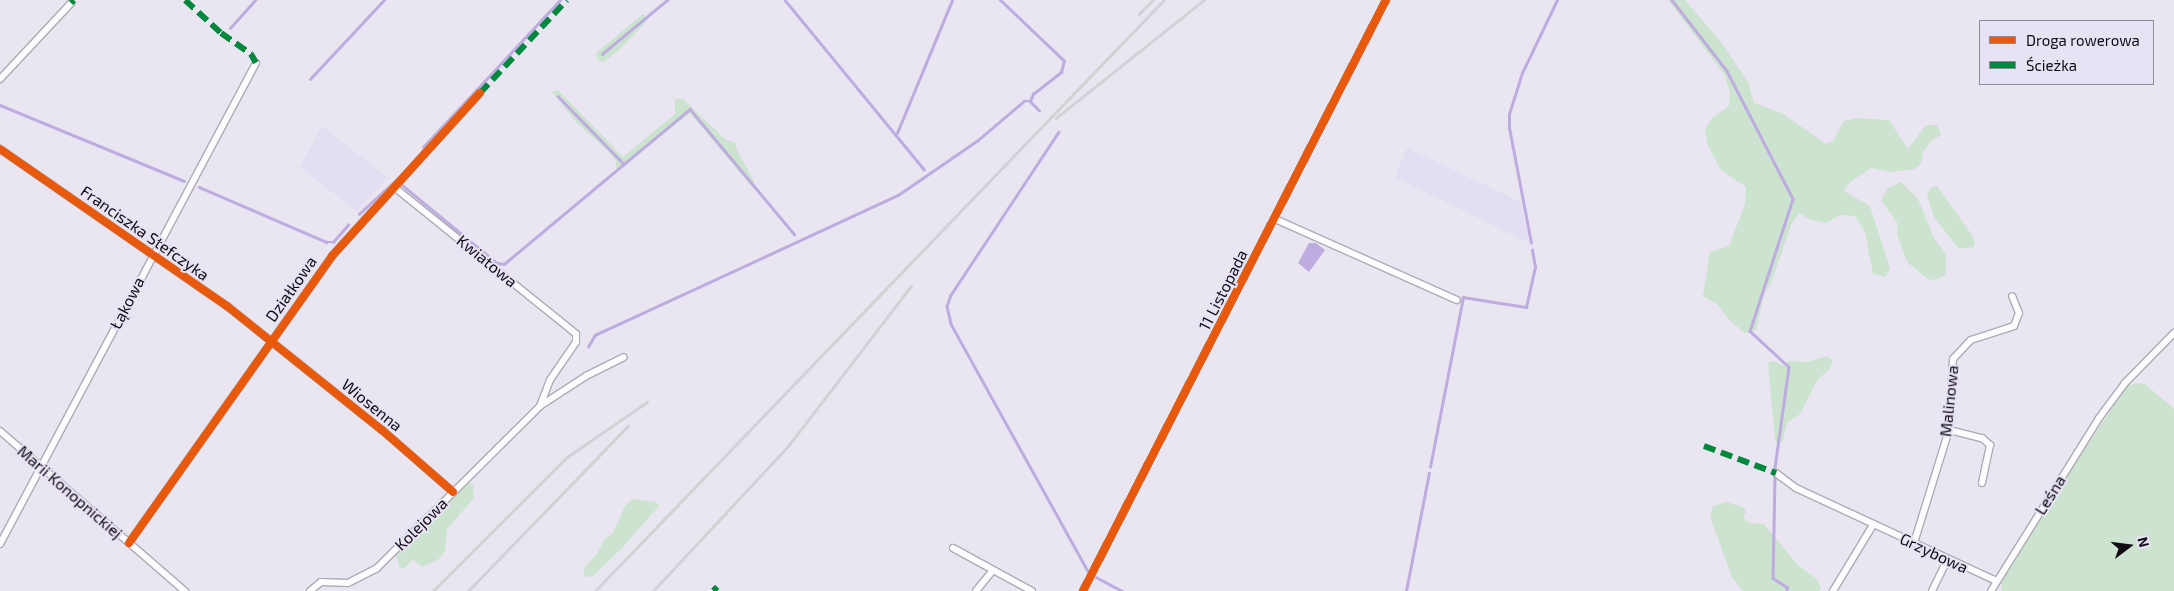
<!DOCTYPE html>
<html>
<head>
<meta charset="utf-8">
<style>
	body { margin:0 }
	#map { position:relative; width:2174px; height:591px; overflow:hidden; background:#e9e6f1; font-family:"Exo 2",sans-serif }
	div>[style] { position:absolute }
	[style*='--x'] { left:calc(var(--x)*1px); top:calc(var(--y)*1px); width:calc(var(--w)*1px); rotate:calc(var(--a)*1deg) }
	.built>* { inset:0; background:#e4def2 }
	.green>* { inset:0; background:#cbe3cf }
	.water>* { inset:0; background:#beabe0 }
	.stream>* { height:2.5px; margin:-1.25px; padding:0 1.25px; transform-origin:1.25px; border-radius:1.25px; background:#beabe0 }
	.roads { filter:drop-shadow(1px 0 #aeabb3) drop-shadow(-1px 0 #aeabb3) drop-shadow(0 1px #aeabb3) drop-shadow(0 -1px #aeabb3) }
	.minor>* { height:6px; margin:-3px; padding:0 3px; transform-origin:3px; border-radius:3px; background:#fcfbfd }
	.rail>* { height:2.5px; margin:-1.25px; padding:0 1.25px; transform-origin:1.25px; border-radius:1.25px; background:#d2d2d4 }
	.quiet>* { height:6px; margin-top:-3px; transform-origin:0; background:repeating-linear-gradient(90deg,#00873e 0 12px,transparent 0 18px) }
	.cycleway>* { height:8px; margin:-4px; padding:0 4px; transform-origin:4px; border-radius:4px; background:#e8590c }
	span { translate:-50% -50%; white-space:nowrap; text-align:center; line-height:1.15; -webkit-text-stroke:4px #e8e2f5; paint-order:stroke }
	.street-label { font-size:16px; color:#0e0c12 }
	.legend { position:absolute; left:1979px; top:20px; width:175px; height:65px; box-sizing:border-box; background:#e8e2f5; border:1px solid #918c9a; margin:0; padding:6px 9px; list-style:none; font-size:15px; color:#0e0c12 }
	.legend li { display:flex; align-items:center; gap:10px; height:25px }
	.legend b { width:25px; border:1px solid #918c9a }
	.north { position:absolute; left:2104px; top:521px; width:50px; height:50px; -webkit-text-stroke:4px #e8e2f5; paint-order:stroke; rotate:75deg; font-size:14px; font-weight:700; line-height:20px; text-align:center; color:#0e0c12 }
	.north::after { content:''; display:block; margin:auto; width:18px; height:22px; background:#0e0c12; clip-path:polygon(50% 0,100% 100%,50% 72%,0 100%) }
</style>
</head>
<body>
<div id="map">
	<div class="built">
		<div style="clip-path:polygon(322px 126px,388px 178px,356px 211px,300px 167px)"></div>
		<div style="clip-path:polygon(1407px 148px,1521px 202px,1529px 243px,1395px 177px)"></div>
	</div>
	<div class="green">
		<div style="clip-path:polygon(1668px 0,1685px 0,1721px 42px,1748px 82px,1754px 103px,1782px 113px,1826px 144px,1833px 141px,1844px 121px,1856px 118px,1889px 120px,1908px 149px,1926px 125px,1937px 125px,1941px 135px,1932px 140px,1923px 152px,1921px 163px,1915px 169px,1891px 172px,1871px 168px,1849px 183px,1844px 191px,1870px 206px,1890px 268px,1885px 277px,1873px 274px,1865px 232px,1855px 216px,1840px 215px,1826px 223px,1809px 219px,1799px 213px,1791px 225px,1772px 280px,1764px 295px,1756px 330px,1745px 333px,1729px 320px,1718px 305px,1703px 296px,1710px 252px,1729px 246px,1745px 204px,1746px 187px,1721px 170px,1708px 146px,1705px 129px,1712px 118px,1729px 106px,1730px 92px,1724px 74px)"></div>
		<div style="clip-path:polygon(643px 14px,648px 19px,646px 22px,621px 48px,604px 62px,598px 61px,596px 53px)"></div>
		<div style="clip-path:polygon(558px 90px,623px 157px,675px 114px,675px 99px,683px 99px,725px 139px,736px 143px,736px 148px,754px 181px,751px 186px,690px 113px,616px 172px,616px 161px,608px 151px,576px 122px,552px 92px)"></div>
		<div style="clip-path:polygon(1901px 182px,1918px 199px,1934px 238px,1946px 254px,1946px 274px,1938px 279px,1929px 280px,1907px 262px,1897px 234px,1898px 224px,1881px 200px,1888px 188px)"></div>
		<div style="clip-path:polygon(1937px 186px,1972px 235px,1975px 241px,1973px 247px,1959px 249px,1934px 217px,1927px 195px,1931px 187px)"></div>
		<div style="clip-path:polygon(1827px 356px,1833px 360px,1830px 369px,1818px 379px,1800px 414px,1787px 423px,1783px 441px,1778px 444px,1775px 441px,1768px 363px,1774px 361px,1783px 366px,1789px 361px,1807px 362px)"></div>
		<div style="clip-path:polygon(2136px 383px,2145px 384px,2174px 409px,2174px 591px,2002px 591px,2001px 581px,2010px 562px,2126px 387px)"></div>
		<div style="clip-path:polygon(468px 483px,473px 484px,474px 498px,447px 529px,445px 551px,439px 559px,422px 567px,413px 559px,404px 569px,399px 567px,396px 555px)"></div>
		<div style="clip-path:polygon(633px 499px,656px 502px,659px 506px,622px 548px,593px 576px,586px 577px,583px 572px,586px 565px,596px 555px,605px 539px,613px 533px,625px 506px)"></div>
		<div style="clip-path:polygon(1726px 502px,1743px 507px,1746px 512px,1743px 518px,1749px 523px,1764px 524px,1797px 564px,1817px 579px,1821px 588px,1819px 591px,1743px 591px,1732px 577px,1710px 517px,1713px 506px)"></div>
	</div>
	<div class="water">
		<div style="clip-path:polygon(1309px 243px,1316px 243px,1325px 250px,1309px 272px,1298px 263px)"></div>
	</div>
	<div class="stream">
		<div style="--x:785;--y:0;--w:219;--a:50.6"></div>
		<div style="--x:1672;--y:0;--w:90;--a:52.2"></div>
		<div style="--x:1727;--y:71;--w:144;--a:62.7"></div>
		<div style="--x:1793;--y:199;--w:139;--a:108"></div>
		<div style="--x:1750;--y:331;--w:53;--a:42.7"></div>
		<div style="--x:1789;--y:367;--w:102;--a:97.9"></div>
		<div style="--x:230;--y:28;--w:38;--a:-48"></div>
		<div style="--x:602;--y:54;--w:85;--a:-39.7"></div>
		<div style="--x:310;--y:79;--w:108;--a:-46.9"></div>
		<div style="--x:558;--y:96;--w:93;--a:45.9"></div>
		<div style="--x:1030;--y:101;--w:13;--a:45"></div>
		<div style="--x:0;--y:105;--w:199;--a:22.4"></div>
		<div style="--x:1059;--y:132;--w:196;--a:123.5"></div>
		<div style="--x:951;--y:295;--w:12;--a:110"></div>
		<div style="--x:947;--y:306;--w:18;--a:77"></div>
		<div style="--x:951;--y:324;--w:282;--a:61"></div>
		<div style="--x:897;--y:133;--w:144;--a:-67.5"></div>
		<div style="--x:423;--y:147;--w:201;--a:-47"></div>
		<div style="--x:401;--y:184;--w:124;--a:39.5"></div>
		<div style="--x:497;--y:263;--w:7;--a:8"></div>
		<div style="--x:504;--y:264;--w:242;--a:-39.8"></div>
		<div style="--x:690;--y:109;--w:163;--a:50.2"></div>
		<div style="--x:199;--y:187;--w:139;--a:23.3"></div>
		<div style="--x:327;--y:242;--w:6;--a:0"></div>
		<div style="--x:333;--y:242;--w:23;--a:-49"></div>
		<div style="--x:359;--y:214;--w:50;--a:-42.6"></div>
		<div style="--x:1531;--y:243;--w:117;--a:-100.8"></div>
		<div style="--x:1509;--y:128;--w:14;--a:-90"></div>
		<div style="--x:1509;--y:114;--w:43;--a:-72.4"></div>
		<div style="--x:1522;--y:73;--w:81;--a:-64.4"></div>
		<div style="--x:588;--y:347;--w:14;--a:-60"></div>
		<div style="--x:595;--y:335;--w:334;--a:-24.8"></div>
		<div style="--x:898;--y:195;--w:97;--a:-34.5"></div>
		<div style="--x:978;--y:140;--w:60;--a:-40.3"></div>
		<div style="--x:1024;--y:101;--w:6;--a:0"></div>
		<div style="--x:1030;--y:101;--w:8;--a:-67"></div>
		<div style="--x:1033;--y:94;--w:36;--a:-38"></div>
		<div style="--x:1061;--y:72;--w:11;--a:-75"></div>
		<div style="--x:1064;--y:61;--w:88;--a:-136.4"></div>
		<div style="--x:1430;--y:467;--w:173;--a:-79"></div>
		<div style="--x:1463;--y:297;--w:64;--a:9"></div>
		<div style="--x:1526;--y:307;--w:41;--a:-77.3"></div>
		<div style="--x:1535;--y:267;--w:17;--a:-100"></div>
		<div style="--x:1775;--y:476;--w:102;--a:91.1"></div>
		<div style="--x:1773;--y:578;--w:17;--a:33"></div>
		<div style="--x:1787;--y:587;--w:4;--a:90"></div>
		<div style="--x:1096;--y:577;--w:30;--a:28"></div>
		<div style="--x:1406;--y:591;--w:120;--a:-79"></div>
	</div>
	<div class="roads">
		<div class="minor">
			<div style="--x:0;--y:79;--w:104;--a:-46.9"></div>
			<div style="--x:0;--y:149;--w:276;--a:34.7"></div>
			<div style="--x:227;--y:306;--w:198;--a:38.7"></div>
			<div style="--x:382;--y:430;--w:94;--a:41.1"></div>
			<div style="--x:394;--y:187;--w:234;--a:38.9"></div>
			<div style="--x:576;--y:334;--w:8;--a:90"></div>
			<div style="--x:576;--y:342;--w:46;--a:124.4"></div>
			<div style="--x:550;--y:380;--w:28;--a:111"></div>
			<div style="--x:1275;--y:219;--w:199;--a:24"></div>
			<div style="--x:1949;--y:430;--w:34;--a:14"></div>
			<div style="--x:1982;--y:438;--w:11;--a:41"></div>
			<div style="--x:1990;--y:445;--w:39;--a:102"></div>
			<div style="--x:0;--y:431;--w:245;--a:40.9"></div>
			<div style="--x:1776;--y:473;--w:25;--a:37"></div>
			<div style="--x:1796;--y:488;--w:221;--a:24.9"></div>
			<div style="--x:129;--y:543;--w:352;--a:-54.7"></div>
			<div style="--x:332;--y:256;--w:220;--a:-47.8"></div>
			<div style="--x:1914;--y:543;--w:118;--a:-72.8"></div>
			<div style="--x:1949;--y:430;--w:71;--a:-86.8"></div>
			<div style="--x:1953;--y:359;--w:26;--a:-47"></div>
			<div style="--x:1971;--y:340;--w:45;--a:-18"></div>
			<div style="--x:2014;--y:326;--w:14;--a:-69"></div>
			<div style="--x:2019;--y:313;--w:18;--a:-112"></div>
			<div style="--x:0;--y:544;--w:545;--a:-61.98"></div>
			<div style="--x:953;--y:548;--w:90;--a:28.6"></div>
			<div style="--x:310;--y:591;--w:14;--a:-39"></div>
			<div style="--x:321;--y:582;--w:27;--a:2"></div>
			<div style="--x:348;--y:583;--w:33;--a:-27"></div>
			<div style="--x:377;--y:568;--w:230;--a:-44.8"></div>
			<div style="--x:540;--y:406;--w:55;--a:-33.1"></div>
			<div style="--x:586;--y:376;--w:42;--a:-26.6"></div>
			<div style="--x:976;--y:591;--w:27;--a:-51"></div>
			<div style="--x:1083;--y:591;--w:664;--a:-62.86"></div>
			<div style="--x:1833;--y:591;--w:77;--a:-58.8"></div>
			<div style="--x:1932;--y:591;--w:34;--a:-64"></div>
			<div style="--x:1991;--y:591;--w:204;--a:-58"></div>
			<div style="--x:2099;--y:418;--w:44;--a:-53.4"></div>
			<div style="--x:2125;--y:383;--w:70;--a:-45.6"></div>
		</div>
	</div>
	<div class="rail">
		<div style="--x:1139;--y:14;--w:20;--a:-45"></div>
		<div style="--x:1056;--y:118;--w:189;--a:-38.6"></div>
		<div style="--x:433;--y:591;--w:190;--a:-45"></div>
		<div style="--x:567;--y:457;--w:97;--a:-34.5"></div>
		<div style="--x:468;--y:591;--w:230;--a:-45.9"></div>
		<div style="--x:595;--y:591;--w:820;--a:-46.09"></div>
		<div style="--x:653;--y:591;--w:200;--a:-47"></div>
		<div style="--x:789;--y:445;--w:200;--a:-52.5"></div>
	</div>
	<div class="quiet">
		<div style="--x:185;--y:0;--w:49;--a:42.5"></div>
		<div style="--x:221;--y:33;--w:37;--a:35"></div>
		<div style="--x:251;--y:54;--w:10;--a:61"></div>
		<div style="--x:71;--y:3;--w:4;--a:-45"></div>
		<div style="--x:480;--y:93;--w:127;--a:-46.9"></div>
		<div style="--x:1704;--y:446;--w:77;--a:20.6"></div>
		<div style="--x:713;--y:591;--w:6;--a:-45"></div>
	</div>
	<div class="cycleway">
		<div style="--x:0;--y:149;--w:276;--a:34.7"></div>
		<div style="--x:227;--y:306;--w:198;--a:38.7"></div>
		<div style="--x:382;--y:430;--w:94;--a:41.1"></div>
		<div style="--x:129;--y:543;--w:352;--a:-54.7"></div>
		<div style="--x:332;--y:256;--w:220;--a:-47.8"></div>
		<div style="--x:1083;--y:591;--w:664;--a:-62.86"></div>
	</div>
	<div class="street-label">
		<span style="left:145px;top:233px;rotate:35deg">Franciszka Stefczyka</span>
		<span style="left:487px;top:261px;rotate:39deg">Kwiatowa</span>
		<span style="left:291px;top:289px;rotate:-55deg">Działkowa</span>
		<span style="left:1223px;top:290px;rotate:-63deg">11 Listopada</span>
		<span style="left:127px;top:303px;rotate:-63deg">Łąkowa</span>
		<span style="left:1949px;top:401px;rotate:-84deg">Malinowa</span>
		<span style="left:372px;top:405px;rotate:39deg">Wiosenna</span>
		<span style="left:70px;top:492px;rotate:41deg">Marii Konopnickiej</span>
		<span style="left:2050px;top:495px;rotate:-58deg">Leśna</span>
		<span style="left:421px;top:524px;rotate:-45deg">Kolejowa</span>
		<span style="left:1934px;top:553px;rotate:25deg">Grzybowa</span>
	</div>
	<ul class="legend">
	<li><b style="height:6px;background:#e8590c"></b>Droga rowerowa</li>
	<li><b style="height:6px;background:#00873e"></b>Ścieżka</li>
	</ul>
	<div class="north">N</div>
</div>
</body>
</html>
